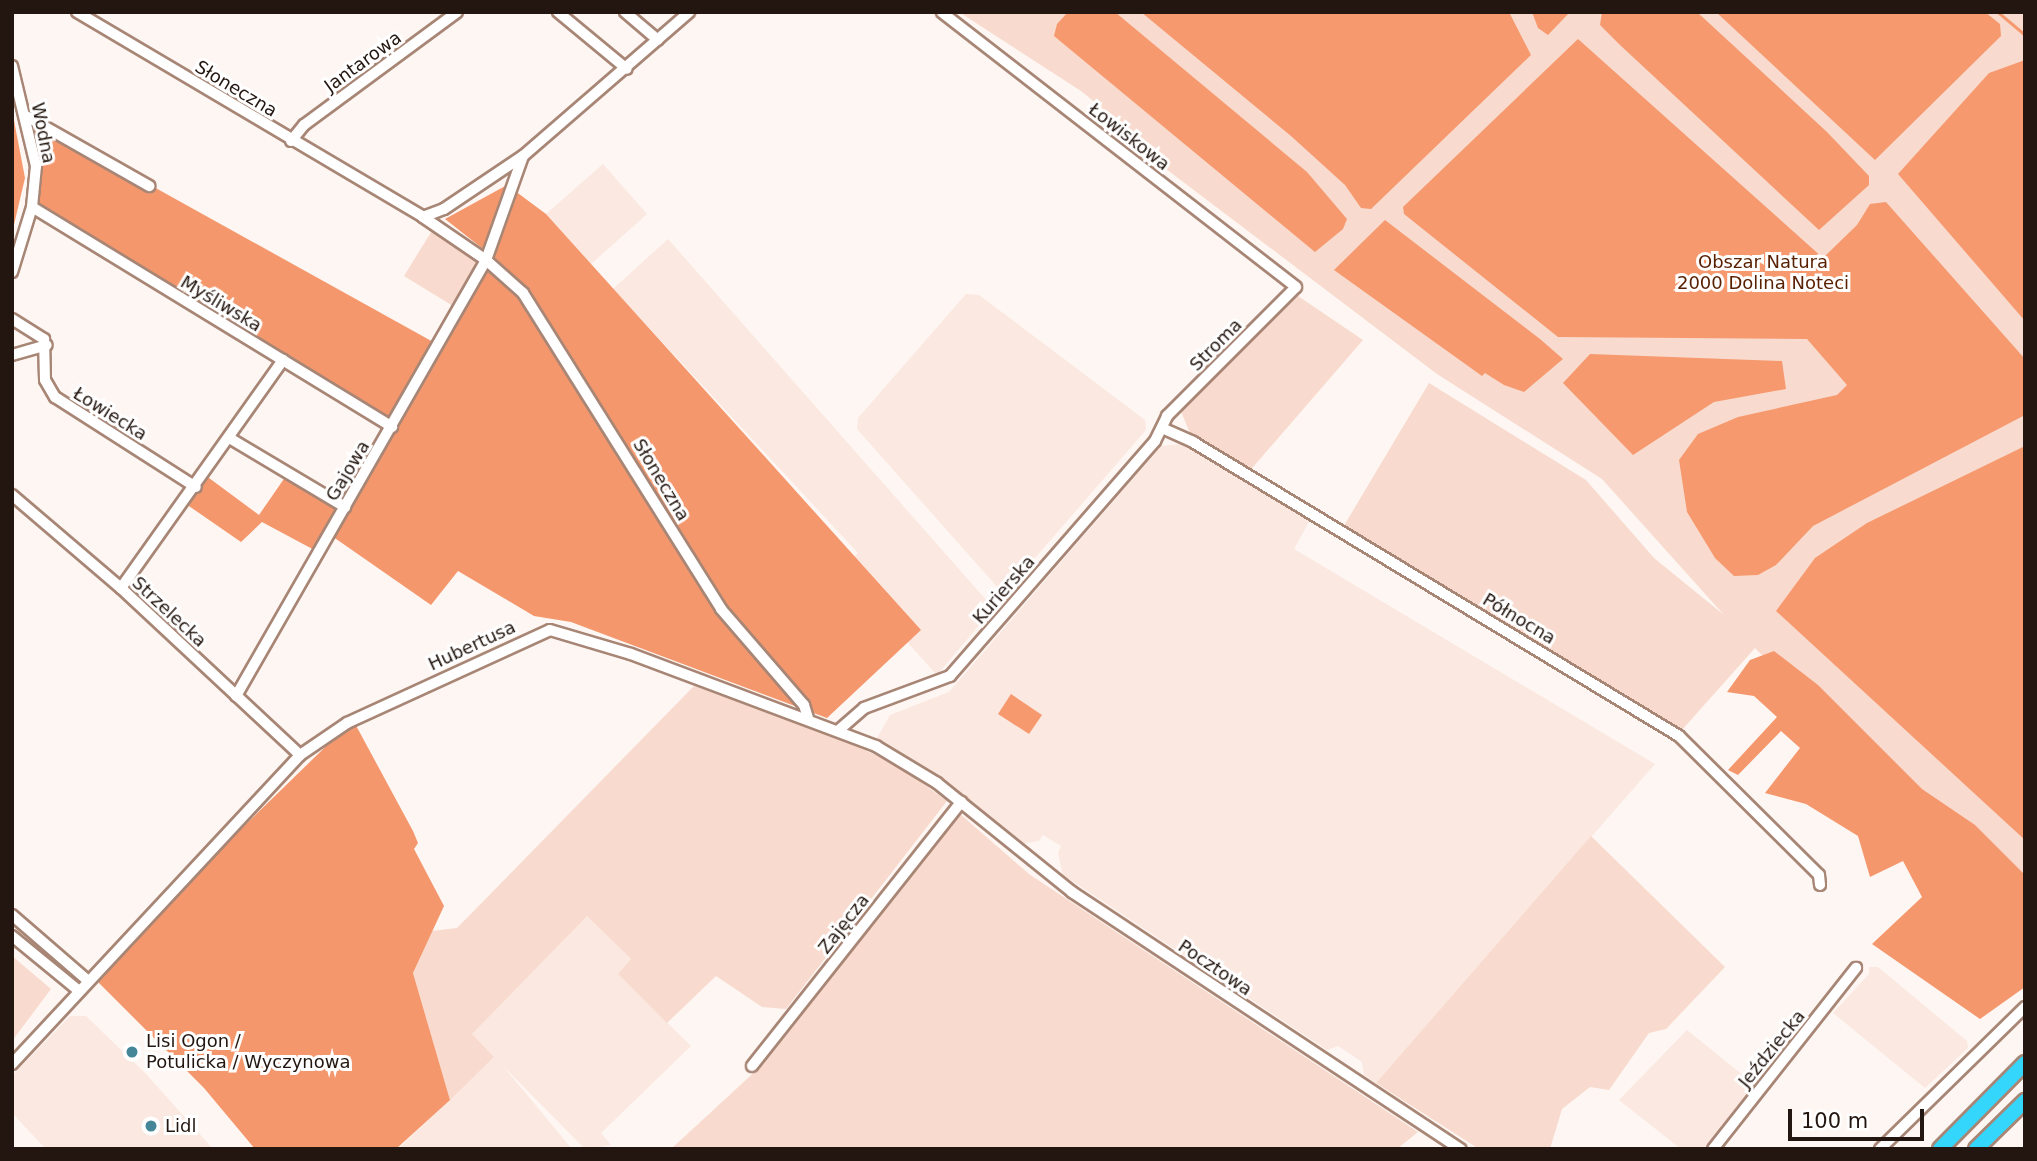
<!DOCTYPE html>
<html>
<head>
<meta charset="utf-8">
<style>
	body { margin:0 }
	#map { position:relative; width:2037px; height:1161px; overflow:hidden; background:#fef6f2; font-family:"DejaVu Sans",sans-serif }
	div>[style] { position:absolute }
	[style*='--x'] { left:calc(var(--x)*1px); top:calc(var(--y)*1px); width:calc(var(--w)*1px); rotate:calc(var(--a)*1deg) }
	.built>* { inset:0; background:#fbe8e0 }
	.green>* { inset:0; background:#f8dbce }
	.forest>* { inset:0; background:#f5976c }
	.water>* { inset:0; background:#f6996e }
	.stream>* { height:2.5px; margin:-1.25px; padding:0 1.25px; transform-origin:1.25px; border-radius:1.25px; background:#f6996e }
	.roads { filter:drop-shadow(2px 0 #a88676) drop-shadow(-2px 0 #a88676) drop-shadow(0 2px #a88676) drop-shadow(0 -2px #a88676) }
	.minor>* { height:10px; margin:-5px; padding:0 5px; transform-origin:5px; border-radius:5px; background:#fff }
	.highway>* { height:14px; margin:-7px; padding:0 7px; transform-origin:7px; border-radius:7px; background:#35d6fc }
	.dots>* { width:19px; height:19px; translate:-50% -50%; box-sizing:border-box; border:4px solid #fff; border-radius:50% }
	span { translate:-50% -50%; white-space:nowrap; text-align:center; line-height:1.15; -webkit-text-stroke:6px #fff; paint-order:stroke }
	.street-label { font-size:18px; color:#231610 }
	.park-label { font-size:18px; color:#581f00 }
	.poi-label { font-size:18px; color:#231610 }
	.left { translate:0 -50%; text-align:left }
	.frame { position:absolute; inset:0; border:14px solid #231610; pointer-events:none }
	.scale { position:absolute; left:1788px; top:1109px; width:136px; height:32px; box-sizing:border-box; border:4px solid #231610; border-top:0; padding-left:9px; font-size:21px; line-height:24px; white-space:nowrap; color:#231610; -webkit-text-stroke:5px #fff; paint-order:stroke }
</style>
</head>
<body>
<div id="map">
	<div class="built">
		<div style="clip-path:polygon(603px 164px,647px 214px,591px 264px,546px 214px)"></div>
		<div style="clip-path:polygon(668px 239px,987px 601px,987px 616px,937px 675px,841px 569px,858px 553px,613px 289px)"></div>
		<div style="clip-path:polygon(966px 294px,979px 295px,1145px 420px,1146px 430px,1008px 589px,999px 589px,857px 429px,858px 418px)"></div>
		<div style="clip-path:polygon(1182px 444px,1310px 520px,1294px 549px,1655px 764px,1376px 1083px,1364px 1075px,1362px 1062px,1338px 1046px,1327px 1050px,1063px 875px,1058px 853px,1061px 846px,1043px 835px,1039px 841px,1022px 844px,939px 775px,877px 738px,890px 715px,949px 692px,1161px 446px)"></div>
		<div style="clip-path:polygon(587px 915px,631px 959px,618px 974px,691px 1046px,601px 1133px,611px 1145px,585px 1149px,503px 1066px,572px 1149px,398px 1149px,494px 1057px,471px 1034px)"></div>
		<div style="clip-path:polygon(1869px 967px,1878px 967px,1967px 1041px,1968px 1048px,1925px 1088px,1833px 1013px,1869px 974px)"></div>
		<div style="clip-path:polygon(70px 1016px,86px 1016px,146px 1074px,213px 1149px,46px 1149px,12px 1113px,12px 1076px)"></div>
		<div style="clip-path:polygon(1687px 1030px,1755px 1085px,1704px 1149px,1681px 1149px,1619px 1100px)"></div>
	</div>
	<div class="green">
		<div style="clip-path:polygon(959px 12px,2025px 12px,2025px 923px,1755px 648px,1681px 731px,1342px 529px,1429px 383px,1586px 480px,1654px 558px,1724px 615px,1602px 479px,1437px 374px,1141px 150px,1142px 141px,1081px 91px)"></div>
		<div style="clip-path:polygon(433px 229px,479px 260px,453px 306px,404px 276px)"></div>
		<div style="clip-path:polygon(1298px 296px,1363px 340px,1247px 474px,1192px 438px,1180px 409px)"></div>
		<div style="clip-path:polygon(694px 686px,834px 735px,900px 767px,947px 801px,786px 1009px,762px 1007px,716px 976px,667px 1023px,618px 974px,631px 959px,587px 916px,472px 1034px,494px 1057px,450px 1100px,413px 973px,432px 931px,457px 928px)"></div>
		<div style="clip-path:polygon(959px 813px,1029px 874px,1418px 1132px,1397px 1149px,671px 1149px,761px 1066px)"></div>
		<div style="clip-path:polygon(1591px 836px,1725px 967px,1666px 1029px,1649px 1033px,1609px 1090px,1590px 1087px,1562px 1109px,1550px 1149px,1479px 1149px,1376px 1083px)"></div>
		<div style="clip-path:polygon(12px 956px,51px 989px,12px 1041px)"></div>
	</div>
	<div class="forest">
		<div style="clip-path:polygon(26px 116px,444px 348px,492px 256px,445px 219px,507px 185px,546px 214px,921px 630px,827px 718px,571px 622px,534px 616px,458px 571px,431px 605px,329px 534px,318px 552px,262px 522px,241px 542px,186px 504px,205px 475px,259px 515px,288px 473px,345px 507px,396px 427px,333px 391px,286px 354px,38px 203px,41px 167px)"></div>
		<div style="clip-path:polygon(1774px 651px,1818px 685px,1922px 789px,1975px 825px,2025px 875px,2025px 987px,1980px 1019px,1872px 944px,1922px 897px,1903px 861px,1870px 877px,1858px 836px,1806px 804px,1765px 793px,1800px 748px,1781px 731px,1738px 775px,1728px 770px,1777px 717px,1754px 696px,1727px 692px,1750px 660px)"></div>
		<div style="clip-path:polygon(353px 720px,413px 831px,418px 843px,414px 849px,444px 906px,413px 973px,450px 1100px,396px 1149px,255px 1149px,204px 1088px,91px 975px)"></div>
	</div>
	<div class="water">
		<div style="clip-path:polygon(1068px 12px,1115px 12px,1307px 172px,1347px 219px,1343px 229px,1315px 252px,1054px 36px,1057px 24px)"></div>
		<div style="clip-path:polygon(1141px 12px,1509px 12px,1531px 55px,1371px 209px,1361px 208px,1345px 185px,1291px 136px)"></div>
		<div style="clip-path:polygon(1532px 12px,1570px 12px,1548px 35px,1538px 28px)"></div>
		<div style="clip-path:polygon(1602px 12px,1697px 12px,1827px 132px,1869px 176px,1869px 185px,1819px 230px,1620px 45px,1600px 25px)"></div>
		<div style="clip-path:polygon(1716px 12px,1985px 12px,2000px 24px,2001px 36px,1875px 160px)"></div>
		<div style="clip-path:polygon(1578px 39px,1823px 258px,1857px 225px,1870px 204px,1886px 202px,2025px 359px,2025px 415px,1813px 526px,1776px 565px,1758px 575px,1734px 576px,1715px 558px,1687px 512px,1679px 460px,1698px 434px,1738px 417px,1837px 395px,1847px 385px,1807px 339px,1558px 337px,1404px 214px,1403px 207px)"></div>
		<div style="clip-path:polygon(2025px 60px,2025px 321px,1898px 174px,1989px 73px)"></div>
		<div style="clip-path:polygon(12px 110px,25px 178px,12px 233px)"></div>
		<div style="clip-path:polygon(1385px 220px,1540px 339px,1563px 359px,1524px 392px,1504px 385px,1485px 373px,1482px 376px,1334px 270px)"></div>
		<div style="clip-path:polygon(1590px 354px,1782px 361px,1786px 389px,1714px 402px,1633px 455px,1563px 383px)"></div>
		<div style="clip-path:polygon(2025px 446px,2025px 840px,1776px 611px,1815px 558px,1867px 523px)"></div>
		<div style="clip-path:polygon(1011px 694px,1042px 715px,1029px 734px,998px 714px)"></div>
	</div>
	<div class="stream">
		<div style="--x:1998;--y:12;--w:35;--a:40"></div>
	</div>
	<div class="roads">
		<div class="minor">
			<div style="--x:77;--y:12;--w:402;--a:30.6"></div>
			<div style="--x:423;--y:217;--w:76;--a:34.3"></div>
			<div style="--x:486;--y:260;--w:50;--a:41.7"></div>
			<div style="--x:523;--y:293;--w:373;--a:57.9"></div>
			<div style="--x:721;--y:609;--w:127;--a:49.2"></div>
			<div style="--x:804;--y:705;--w:14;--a:73"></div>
			<div style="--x:558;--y:12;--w:89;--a:39.6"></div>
			<div style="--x:625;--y:12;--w:43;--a:40.3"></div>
			<div style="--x:12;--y:66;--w:103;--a:76.5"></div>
			<div style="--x:36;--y:166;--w:41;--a:95.6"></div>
			<div style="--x:32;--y:207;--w:68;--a:107.1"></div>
			<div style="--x:26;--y:116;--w:142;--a:29.6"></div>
			<div style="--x:291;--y:141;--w:21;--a:-51"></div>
			<div style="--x:304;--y:125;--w:190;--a:-36.4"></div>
			<div style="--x:32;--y:207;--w:422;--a:31.4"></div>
			<div style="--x:423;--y:217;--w:22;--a:-21"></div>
			<div style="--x:444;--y:209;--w:95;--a:-33.9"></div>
			<div style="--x:12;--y:319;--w:38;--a:32"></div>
			<div style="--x:44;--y:339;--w:41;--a:88.6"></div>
			<div style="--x:45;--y:380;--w:20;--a:60"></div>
			<div style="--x:55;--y:397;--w:167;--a:32.6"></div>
			<div style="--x:12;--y:355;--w:36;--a:-16"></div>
			<div style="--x:1162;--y:428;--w:34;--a:24"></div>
			<div style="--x:1193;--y:442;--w:568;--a:31.17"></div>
			<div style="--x:1679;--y:736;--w:197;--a:44.8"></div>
			<div style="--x:1819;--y:875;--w:10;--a:84"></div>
			<div style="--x:231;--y:439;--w:133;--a:30.8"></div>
			<div style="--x:12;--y:495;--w:143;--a:40.5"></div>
			<div style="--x:121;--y:588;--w:245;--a:43"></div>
			<div style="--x:121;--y:588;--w:280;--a:-54.6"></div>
			<div style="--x:236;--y:696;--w:503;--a:-60.17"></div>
			<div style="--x:486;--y:260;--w:110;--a:-70.4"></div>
			<div style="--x:523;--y:156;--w:220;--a:-40.9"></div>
			<div style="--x:840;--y:729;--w:32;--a:-41"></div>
			<div style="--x:864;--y:708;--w:92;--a:-20.4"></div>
			<div style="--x:950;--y:676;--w:312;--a:-48.9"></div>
			<div style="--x:1155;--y:441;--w:28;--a:-64"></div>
			<div style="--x:1167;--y:416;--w:182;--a:-45"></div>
			<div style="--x:1296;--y:287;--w:448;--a:-142.2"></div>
			<div style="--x:12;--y:915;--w:99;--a:40.9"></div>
			<div style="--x:12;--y:936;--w:85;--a:39.3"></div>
			<div style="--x:12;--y:1064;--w:422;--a:-47"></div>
			<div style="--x:300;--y:755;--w:57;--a:-34.2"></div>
			<div style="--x:347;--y:723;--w:223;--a:-24.6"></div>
			<div style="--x:550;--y:630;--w:84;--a:16.5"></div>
			<div style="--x:631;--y:654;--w:262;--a:20.6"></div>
			<div style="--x:876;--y:746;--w:71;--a:31.2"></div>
			<div style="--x:937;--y:783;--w:174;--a:38.9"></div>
			<div style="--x:1072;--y:892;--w:466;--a:33.5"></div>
			<div style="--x:752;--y:1066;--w:337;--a:-51.6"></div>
			<div style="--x:1713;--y:1149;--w:231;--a:-51.7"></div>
			<div style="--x:1880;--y:1149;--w:203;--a:-44.4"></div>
		</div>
		<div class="highway">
			<div style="--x:1940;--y:1149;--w:121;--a:-45.3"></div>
			<div style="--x:1976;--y:1149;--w:69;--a:-44.4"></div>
		</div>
	</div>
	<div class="dots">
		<div style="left:132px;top:1052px;background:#458699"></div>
		<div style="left:151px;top:1126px;background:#458699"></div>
	</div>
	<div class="street-label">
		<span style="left:363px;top:62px;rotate:-36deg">Jantarowa</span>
		<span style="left:236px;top:89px;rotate:31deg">Słoneczna</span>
		<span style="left:43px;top:133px;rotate:79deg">Wodna</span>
		<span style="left:1129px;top:137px;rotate:38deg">Łowiskowa</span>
		<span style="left:221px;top:304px;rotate:31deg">Myśliwska</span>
		<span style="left:1216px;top:345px;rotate:-45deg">Stroma</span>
		<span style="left:110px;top:414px;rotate:32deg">Łowiecka</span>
		<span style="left:348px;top:471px;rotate:-59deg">Gajowa</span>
		<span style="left:661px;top:480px;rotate:59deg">Słoneczna</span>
		<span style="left:1004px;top:590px;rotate:-49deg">Kurierska</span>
		<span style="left:169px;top:612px;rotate:43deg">Strzelecka</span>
		<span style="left:1519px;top:619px;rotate:31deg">Północna</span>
		<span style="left:472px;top:646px;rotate:-25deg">Hubertusa</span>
		<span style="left:844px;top:924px;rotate:-52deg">Zajęcza</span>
		<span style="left:1215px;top:968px;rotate:34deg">Pocztowa</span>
		<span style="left:1772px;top:1049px;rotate:-51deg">Jeździecka</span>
	</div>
	<div class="park-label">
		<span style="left:1763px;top:273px">Obszar Natura<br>2000 Dolina Noteci</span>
	</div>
	<div class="poi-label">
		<span class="left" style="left:146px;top:1052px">Lisi Ogon /<br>Potulicka / Wyczynowa</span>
		<span class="left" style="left:165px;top:1126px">Lidl</span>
	</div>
	<div class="frame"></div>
	<div class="scale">100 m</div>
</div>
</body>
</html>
